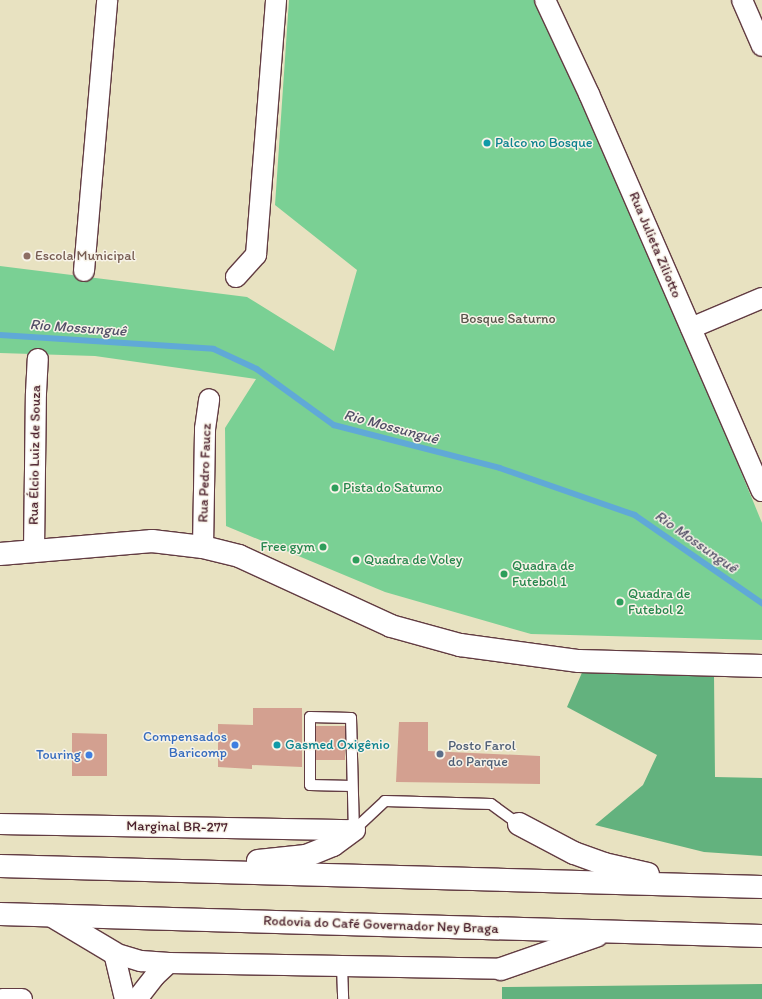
<!DOCTYPE html>
<html>
<head>
<meta charset="utf-8">
<style>
	body { margin:0 }
	#map { position:relative; width:762px; height:999px; overflow:hidden; background:#e8e2c1; font-family:Itim,sans-serif }
	div>[style] { position:absolute }
	[style*='--x'] { left:calc(var(--x)*1px); top:calc(var(--y)*1px); width:calc(var(--w)*1px); rotate:calc(var(--a)*1deg) }
	.green>* { inset:0; background:#7ad094 }
	.forest>* { inset:0; background:#63b27e }
	.stream>* { height:5.5px; margin:-2.75px; padding:0 2.75px; transform-origin:2.75px; border-radius:2.75px; background:#60a9d7 }
	.building>* { inset:0; background:#d3a090 }
	.roads { filter:drop-shadow(1px 0 #623c42) drop-shadow(-1px 0 #623c42) drop-shadow(0 1px #623c42) drop-shadow(0 -1px #623c42) }
	.lane>* { height:10px; margin:-5px; padding:0 5px; transform-origin:5px; border-radius:5px; background:#fff }
	.street>* { height:20px; margin:-10px; padding:0 10px; transform-origin:10px; border-radius:10px; background:#fff }
	.secondary>* { height:22px; margin:-11px; padding:0 11px; transform-origin:11px; border-radius:11px; background:#fff }
	.highway>* { height:22px; margin:-11px; padding:0 11px; transform-origin:11px; border-radius:11px; background:#fff }
	.dots>* { width:11px; height:11px; translate:-50% -50%; box-sizing:border-box; border:2px solid #f7f3e8; border-radius:50% }
	span { translate:-50% -50%; white-space:nowrap; text-align:center; line-height:1.15; -webkit-text-stroke:3px #f7f3e8; paint-order:stroke }
	.culture-label { font-size:14px; color:#0d838f }
	.left { translate:0 -50%; text-align:left }
	.street-label { font-size:14px; color:#4a1f2b }
	.education-label { font-size:14px; color:#785e54 }
	.park-label { font-size:14px; color:#58544a }
	.leisure-label { font-size:14px; color:#27864d }
	.right { translate:-100% -50%; text-align:right }
	.shop-label { font-size:14px; color:#366cbe }
	.service-label { font-size:14px; color:#4e5e75 }
	.water-label { font-size:15px; color:#524f67; font-style:italic }
</style>
</head>
<body>
<div id="map">
	<div class="green">
		<div style="clip-path:polygon(289px 0,535px 0,585px 91px,762px 523px,762px 640px,531px 634px,385px 592px,226px 526px,225px 428px,256px 379px,95px 356px,0 353px,0 266px,247px 297px,334px 351px,357px 270px,275px 205px)"></div>
	</div>
	<div class="forest">
		<div style="clip-path:polygon(584px 668px,714px 674px,715px 777px,762px 778px,762px 856px,704px 852px,595px 825px,643px 785px,657px 755px,567px 707px)"></div>
		<div style="clip-path:polygon(762px 984px,762px 999px,502px 999px,502px 987px)"></div>
	</div>
	<div class="stream">
		<div style="--x:0;--y:335;--w:214;--a:3.7"></div>
		<div style="--x:214;--y:349;--w:47;--a:24.9"></div>
		<div style="--x:257;--y:369;--w:95;--a:36"></div>
		<div style="--x:334;--y:425;--w:171;--a:14.5"></div>
		<div style="--x:500;--y:468;--w:143;--a:19.2"></div>
		<div style="--x:635;--y:515;--w:155;--a:34.7"></div>
	</div>
	<div class="building">
		<div style="clip-path:polygon(253px 708px,302px 708px,302px 767px,252px 765px,252px 769px,218px 767px,218px 724px,253px 725px)"></div>
		<div style="clip-path:polygon(399px 722px,428px 722px,428px 751px,540px 756px,540px 784px,396px 782px)"></div>
		<div style="clip-path:polygon(314px 726px,345px 726px,345px 760px,314px 760px)"></div>
		<div style="clip-path:polygon(72px 733px,107px 734px,107px 776px,72px 776px)"></div>
	</div>
	<div class="roads">
		<div class="lane">
			<div style="--x:352;--y:786;--w:42;--a:-178.6"></div>
			<div style="--x:310;--y:785;--w:68;--a:-90"></div>
			<div style="--x:310;--y:717;--w:41;--a:1.4"></div>
			<div style="--x:351;--y:718;--w:112;--a:88.5"></div>
			<div style="--x:354;--y:830;--w:42;--a:-43.1"></div>
			<div style="--x:385;--y:801;--w:106;--a:1.6"></div>
			<div style="--x:491;--y:804;--w:34;--a:36"></div>
			<div style="--x:342;--y:966;--w:33;--a:88"></div>
		</div>
		<div class="street">
			<div style="--x:545;--y:0;--w:104;--a:64.9"></div>
			<div style="--x:589;--y:94;--w:433;--a:66.5"></div>
			<div style="--x:742;--y:0;--w:50;--a:66.5"></div>
			<div style="--x:84;--y:271;--w:272;--a:-85.1"></div>
			<div style="--x:236;--y:277;--w:30;--a:-48"></div>
			<div style="--x:256;--y:255;--w:256;--a:-85.5"></div>
			<div style="--x:691;--y:328;--w:77;--a:-22.9"></div>
			<div style="--x:203;--y:547;--w:118;--a:-89"></div>
			<div style="--x:205;--y:429;--w:30;--a:-82"></div>
			<div style="--x:34;--y:551;--w:158;--a:-89.3"></div>
			<div style="--x:36;--y:393;--w:34;--a:-87"></div>
			<div style="--x:0;--y:824;--w:354;--a:1"></div>
			<div style="--x:114;--y:953;--w:28;--a:17"></div>
			<div style="--x:141;--y:961;--w:28;--a:4"></div>
			<div style="--x:169;--y:963;--w:332;--a:1"></div>
			<div style="--x:114;--y:953;--w:47;--a:76.6"></div>
			<div style="--x:2;--y:999;--w:20;--a:0"></div>
			<div style="--x:137;--y:999;--w:29;--a:-52"></div>
			<div style="--x:155;--y:976;--w:19;--a:-43"></div>
		</div>
		<div class="secondary">
			<div style="--x:0;--y:554;--w:153;--a:-4.9"></div>
			<div style="--x:152;--y:541;--w:51;--a:6.7"></div>
			<div style="--x:203;--y:547;--w:37;--a:14"></div>
			<div style="--x:239;--y:556;--w:167;--a:24.7"></div>
			<div style="--x:391;--y:626;--w:72;--a:15.4"></div>
			<div style="--x:460;--y:645;--w:120;--a:7.7"></div>
			<div style="--x:579;--y:661;--w:183;--a:1.6"></div>
		</div>
		<div class="highway">
			<div style="--x:519;--y:824;--w:62;--a:27.8"></div>
			<div style="--x:574;--y:853;--w:32;--a:20"></div>
			<div style="--x:604;--y:864;--w:45;--a:12.8"></div>
			<div style="--x:258;--y:861;--w:48;--a:-5.9"></div>
			<div style="--x:306;--y:856;--w:29;--a:-22"></div>
			<div style="--x:333;--y:845;--w:26;--a:-36"></div>
			<div style="--x:0;--y:866;--w:762;--a:1.58"></div>
			<div style="--x:0;--y:914;--w:762;--a:1.65"></div>
			<div style="--x:52;--y:916;--w:72;--a:30.8"></div>
			<div style="--x:501;--y:969;--w:101;--a:-19.2"></div>
		</div>
	</div>
	<div class="dots">
		<div style="left:487px;top:143px;background:#0f9aa8"></div>
		<div style="left:27px;top:256px;background:#8d6e63"></div>
		<div style="left:335px;top:488px;background:#2e9e5b"></div>
		<div style="left:323px;top:547px;background:#2e9e5b"></div>
		<div style="left:356px;top:560px;background:#2e9e5b"></div>
		<div style="left:504px;top:574px;background:#2e9e5b"></div>
		<div style="left:620px;top:602px;background:#2e9e5b"></div>
		<div style="left:235px;top:745px;background:#3f7fe0"></div>
		<div style="left:277px;top:745px;background:#0f9aa8"></div>
		<div style="left:440px;top:754px;background:#5c6f8a"></div>
		<div style="left:89px;top:755px;background:#3f7fe0"></div>
	</div>
	<div class="culture-label">
		<span class="left" style="left:495px;top:143px">Palco no Bosque</span>
		<span class="left" style="left:285px;top:745px">Gasmed Oxigênio</span>
	</div>
	<div class="street-label">
		<span style="left:655px;top:245px;rotate:67deg">Rua Julieta Ziliotto</span>
		<span style="left:35px;top:455px;rotate:-89deg">Rua Élcio Luiz de Souza</span>
		<span style="left:205px;top:473px;rotate:-88deg">Rua Pedro Faucz</span>
		<span style="left:177px;top:827px;rotate:1deg">Marginal BR-277</span>
		<span style="left:381px;top:925px;rotate:2deg">Rodovia do Café Governador Ney Braga</span>
	</div>
	<div class="education-label">
		<span class="left" style="left:35px;top:256px">Escola Municipal</span>
	</div>
	<div class="park-label">
		<span style="left:508px;top:319px">Bosque Saturno</span>
	</div>
	<div class="leisure-label">
		<span class="left" style="left:343px;top:488px">Pista do Saturno</span>
		<span class="right" style="left:315px;top:547px">Free gym</span>
		<span class="left" style="left:364px;top:560px">Quadra de Voley</span>
		<span class="left" style="left:512px;top:574px">Quadra de<br>Futebol 1</span>
		<span class="left" style="left:628px;top:602px">Quadra de<br>Futebol 2</span>
	</div>
	<div class="shop-label">
		<span class="right" style="left:227px;top:745px">Compensados<br>Baricomp</span>
		<span class="right" style="left:81px;top:755px">Touring</span>
	</div>
	<div class="service-label">
		<span class="left" style="left:448px;top:754px">Posto Farol<br>do Parque</span>
	</div>
	<div class="water-label">
		<span style="left:78px;top:328px;rotate:4deg">Rio Mossunguê</span>
		<span style="left:391px;top:427px;rotate:15deg">Rio Mossunguê</span>
		<span style="left:696px;top:542px;rotate:35deg">Rio Mossunguê</span>
	</div>
</div>
</body>
</html>
